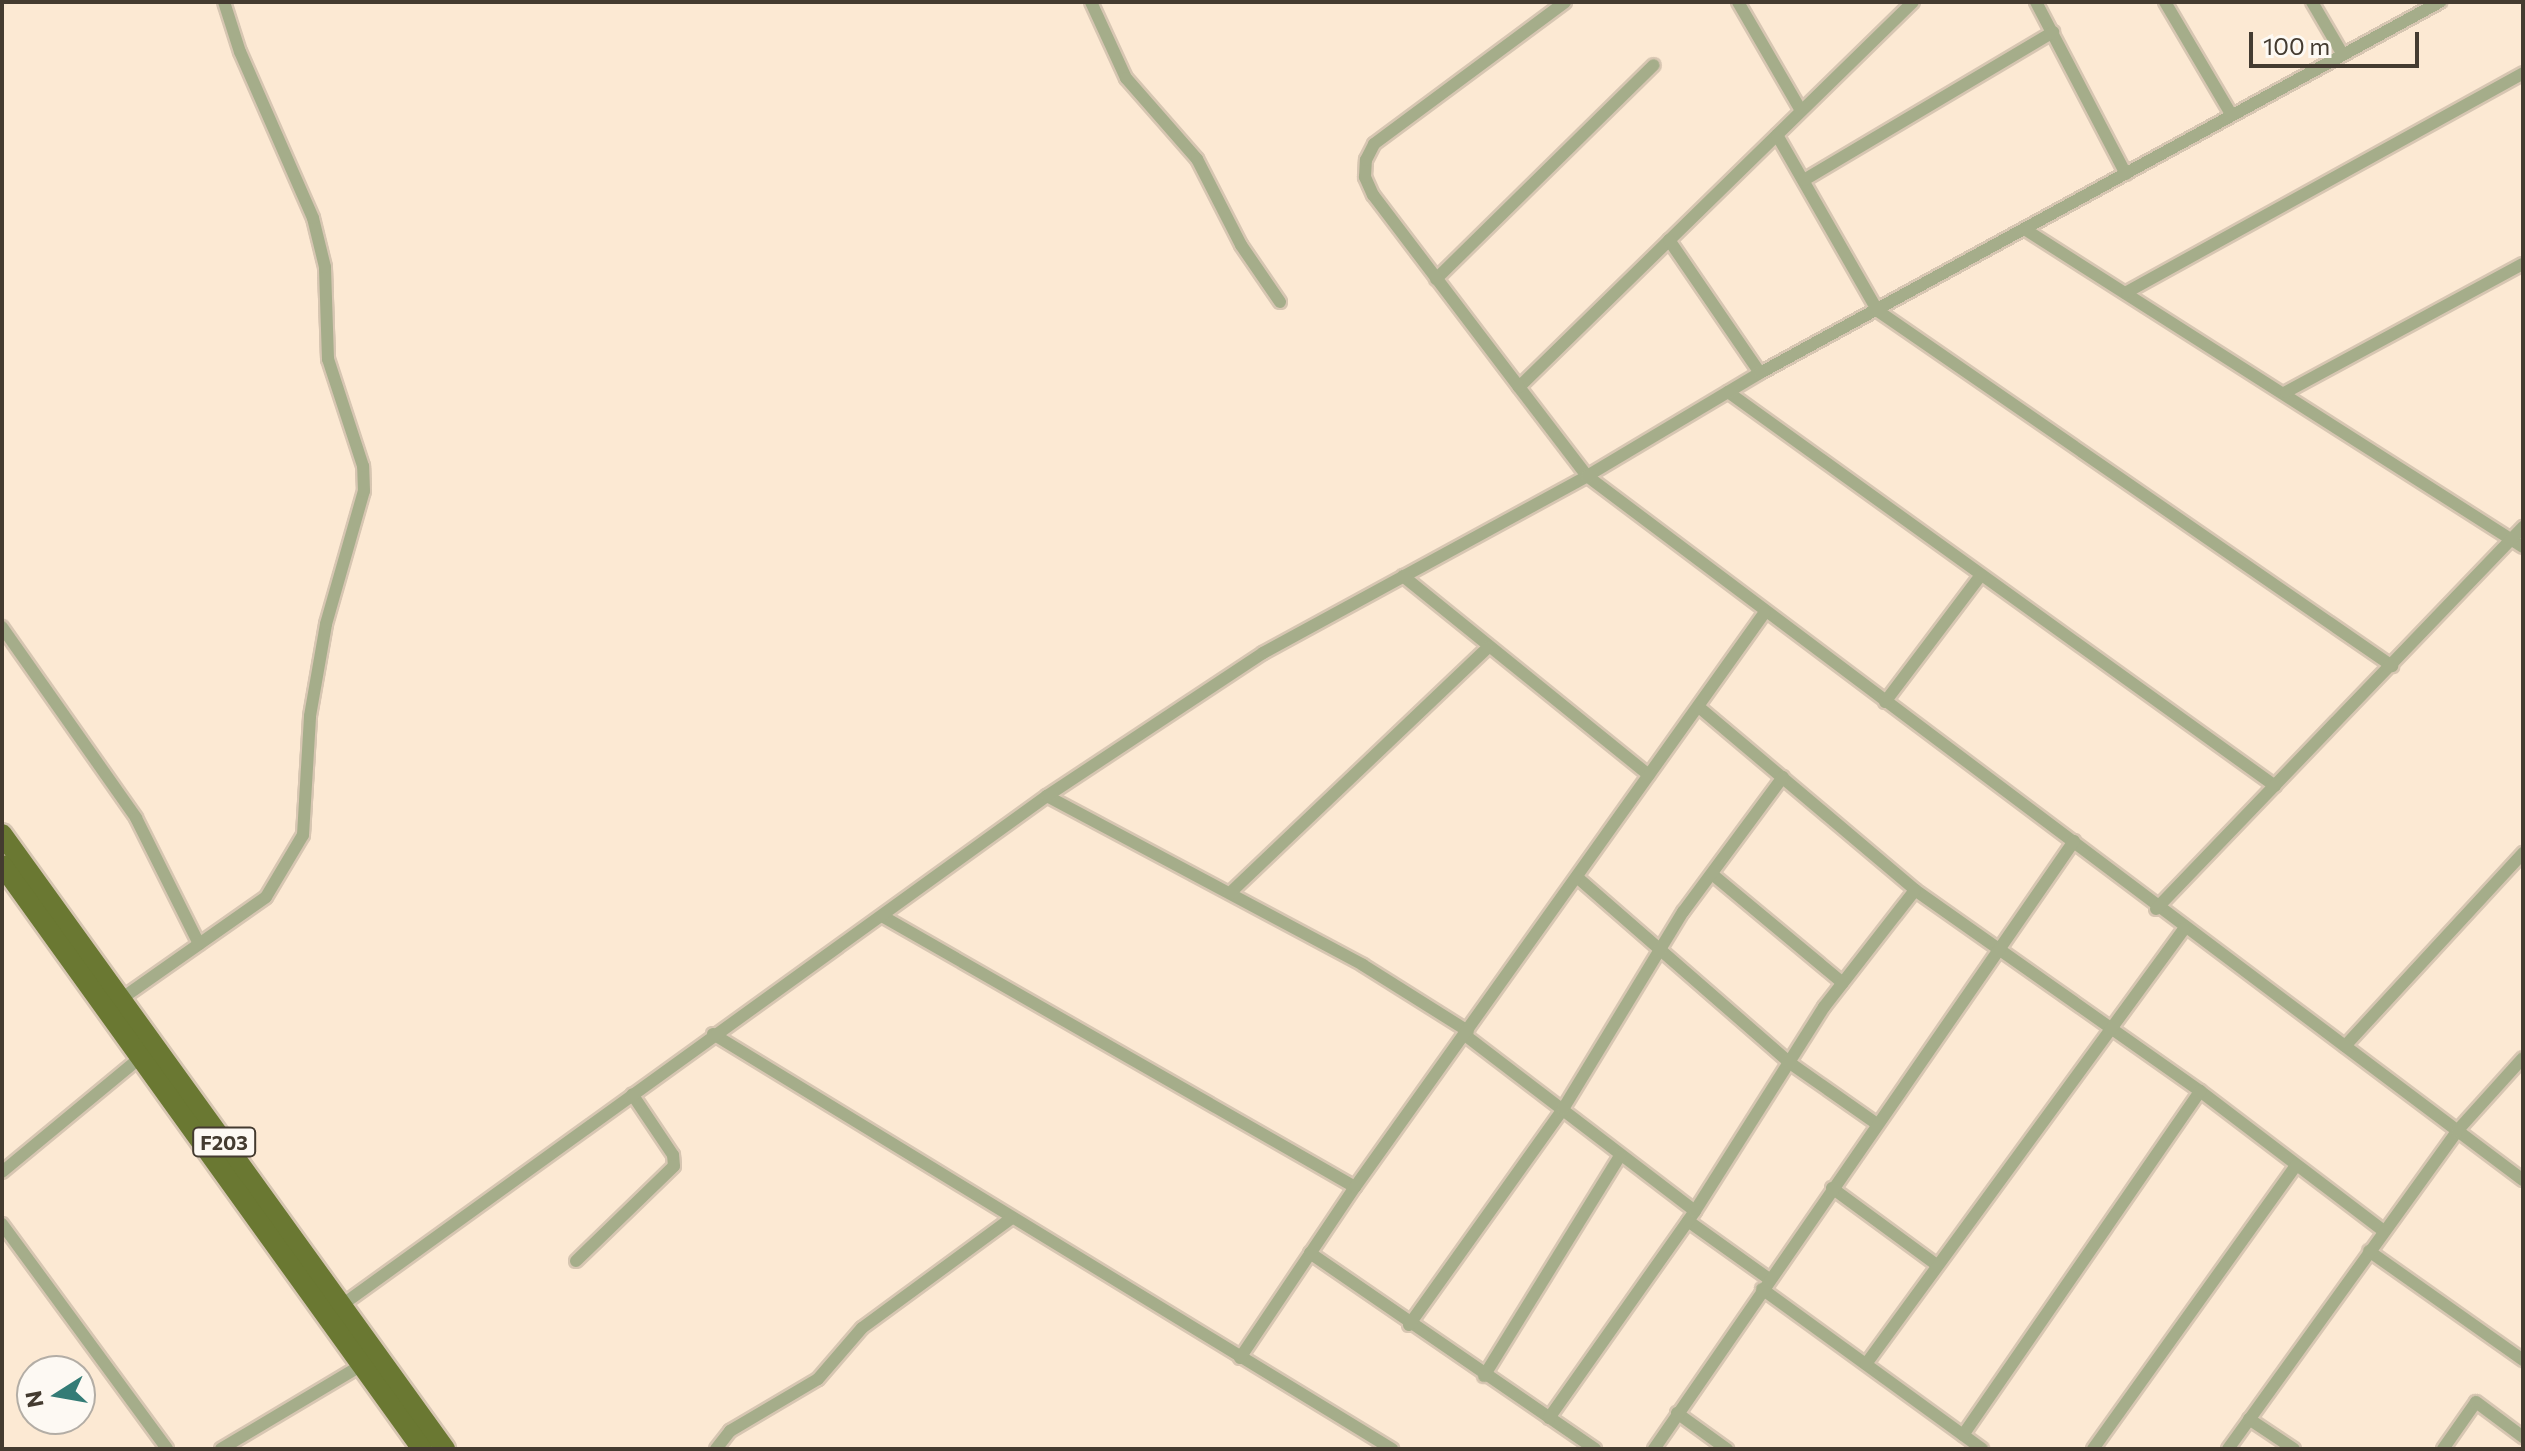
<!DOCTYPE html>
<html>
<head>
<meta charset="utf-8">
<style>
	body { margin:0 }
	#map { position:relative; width:2525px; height:1451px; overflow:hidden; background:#fce9d3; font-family:Commissioner,sans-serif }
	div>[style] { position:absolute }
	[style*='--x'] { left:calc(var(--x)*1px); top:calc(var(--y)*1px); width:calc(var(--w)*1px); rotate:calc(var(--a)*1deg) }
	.roads { filter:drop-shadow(2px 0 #d7c6b2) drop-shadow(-2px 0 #d7c6b2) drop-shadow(0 2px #d7c6b2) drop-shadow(0 -2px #d7c6b2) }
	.minor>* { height:12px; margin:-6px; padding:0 6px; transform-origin:6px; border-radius:6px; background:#a5ad8a }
	.primary>* { height:20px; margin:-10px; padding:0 10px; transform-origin:10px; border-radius:10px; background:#6a7832 }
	span { translate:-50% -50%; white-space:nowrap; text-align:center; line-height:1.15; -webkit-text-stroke:7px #fdf9f3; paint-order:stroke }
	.shield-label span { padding:2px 6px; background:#fdf9f3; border:2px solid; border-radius:6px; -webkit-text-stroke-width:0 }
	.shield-label { font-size:20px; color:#443b30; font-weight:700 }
	.frame { position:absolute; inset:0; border:4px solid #443b30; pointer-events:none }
	.north { position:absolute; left:16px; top:1355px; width:80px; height:80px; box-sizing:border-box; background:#fdf9f3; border:2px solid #b3ada5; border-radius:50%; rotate:259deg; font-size:22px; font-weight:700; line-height:32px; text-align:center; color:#443b30 }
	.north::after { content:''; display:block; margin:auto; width:28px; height:36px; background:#347c76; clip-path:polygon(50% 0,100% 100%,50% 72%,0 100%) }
	.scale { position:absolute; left:2249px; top:32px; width:170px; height:36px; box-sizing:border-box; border:4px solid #443b30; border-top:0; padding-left:10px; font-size:24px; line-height:28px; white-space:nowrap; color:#443b30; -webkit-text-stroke:6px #fdf9f3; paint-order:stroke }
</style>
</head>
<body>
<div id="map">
	<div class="roads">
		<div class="minor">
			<div style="--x:1091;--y:2;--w:84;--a:65.3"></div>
			<div style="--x:1126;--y:78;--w:108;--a:48.8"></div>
			<div style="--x:1197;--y:159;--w:97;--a:62.9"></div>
			<div style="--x:1241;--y:245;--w:69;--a:55.6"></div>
			<div style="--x:1738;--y:2;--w:124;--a:59.9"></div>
			<div style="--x:1913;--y:2;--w:551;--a:135.66"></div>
			<div style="--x:1519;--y:387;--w:112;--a:52.6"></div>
			<div style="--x:1587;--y:476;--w:1171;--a:36.95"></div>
			<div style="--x:2036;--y:2;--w:194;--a:62.4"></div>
			<div style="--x:2165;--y:2;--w:130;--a:59.5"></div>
			<div style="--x:2312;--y:2;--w:61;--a:59.7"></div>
			<div style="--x:1777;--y:135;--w:203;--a:60.2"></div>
			<div style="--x:1878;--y:311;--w:625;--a:34.63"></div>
			<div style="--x:1804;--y:180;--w:290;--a:-30.7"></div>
			<div style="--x:2026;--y:230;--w:589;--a:32.53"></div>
			<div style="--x:1669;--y:240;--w:161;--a:55.6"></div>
			<div style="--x:1436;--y:279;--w:305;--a:-44.5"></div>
			<div style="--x:2127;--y:292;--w:453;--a:-28.9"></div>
			<div style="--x:1519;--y:387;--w:241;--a:-127.2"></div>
			<div style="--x:1373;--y:195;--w:20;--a:-114"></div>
			<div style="--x:1365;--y:177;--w:17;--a:-87"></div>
			<div style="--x:1366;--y:160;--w:18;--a:-63"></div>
			<div style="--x:1374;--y:144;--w:238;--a:-36.6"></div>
			<div style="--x:1728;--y:392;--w:674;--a:35.76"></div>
			<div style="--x:2286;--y:392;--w:269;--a:-28.4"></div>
			<div style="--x:1403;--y:576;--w:316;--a:39"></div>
			<div style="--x:2;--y:627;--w:233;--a:54.9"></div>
			<div style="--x:136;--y:818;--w:141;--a:63.4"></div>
			<div style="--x:1885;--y:702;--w:159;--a:-52.9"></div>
			<div style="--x:1700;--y:708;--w:282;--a:40.2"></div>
			<div style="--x:1915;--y:890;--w:349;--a:35.2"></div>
			<div style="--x:2200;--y:1091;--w:231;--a:37.3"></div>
			<div style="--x:1047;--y:796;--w:358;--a:28.1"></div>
			<div style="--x:1363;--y:965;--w:124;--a:32.2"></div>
			<div style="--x:1712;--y:874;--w:170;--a:39.8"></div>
			<div style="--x:1578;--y:878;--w:281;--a:41.1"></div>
			<div style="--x:1790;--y:1063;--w:106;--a:35"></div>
			<div style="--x:1230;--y:893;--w:355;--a:-43.6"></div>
			<div style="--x:2156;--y:909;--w:530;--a:-46.15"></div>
			<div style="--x:882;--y:916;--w:545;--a:29.81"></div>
			<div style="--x:121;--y:999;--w:177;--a:-35.1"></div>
			<div style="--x:266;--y:897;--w:72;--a:-59.2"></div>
			<div style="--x:303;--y:835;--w:119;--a:-86.6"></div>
			<div style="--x:310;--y:716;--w:93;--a:-80.1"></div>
			<div style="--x:326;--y:624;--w:138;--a:-74.1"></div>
			<div style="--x:364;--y:491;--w:25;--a:-92"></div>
			<div style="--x:363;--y:466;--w:113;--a:-108.1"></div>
			<div style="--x:328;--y:359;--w:92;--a:-91.9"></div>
			<div style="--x:325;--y:267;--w:50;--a:-103.8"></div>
			<div style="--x:313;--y:218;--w:181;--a:-113.7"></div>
			<div style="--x:240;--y:52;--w:52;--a:-107.7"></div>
			<div style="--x:713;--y:1034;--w:796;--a:31.43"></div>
			<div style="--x:1466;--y:1036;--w:288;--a:37.4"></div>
			<div style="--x:2345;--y:1046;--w:263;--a:-47.3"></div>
			<div style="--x:2;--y:1172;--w:179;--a:-39.6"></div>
			<div style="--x:1832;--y:1188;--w:130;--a:36.3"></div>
			<div style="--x:1688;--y:1221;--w:100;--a:35.6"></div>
			<div style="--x:2;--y:1224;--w:279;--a:53.7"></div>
			<div style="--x:2369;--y:1251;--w:189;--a:35.3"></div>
			<div style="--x:1310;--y:1253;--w:346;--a:34.5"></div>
			<div style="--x:576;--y:1261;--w:136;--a:-44.1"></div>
			<div style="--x:674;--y:1166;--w:11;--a:-95"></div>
			<div style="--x:673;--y:1155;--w:73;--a:-123.9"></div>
			<div style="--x:1762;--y:1289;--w:272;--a:36"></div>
			<div style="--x:342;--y:1305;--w:870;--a:-35.83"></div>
			<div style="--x:1047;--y:796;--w:259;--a:-33.5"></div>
			<div style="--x:1263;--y:653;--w:369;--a:-28.6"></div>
			<div style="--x:1587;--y:476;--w:201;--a:-30.8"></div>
			<div style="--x:1760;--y:373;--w:775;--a:-28.62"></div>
			<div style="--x:1409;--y:1325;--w:265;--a:-54.5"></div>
			<div style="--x:1563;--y:1109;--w:231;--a:-58.7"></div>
			<div style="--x:1683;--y:912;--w:168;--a:-53.5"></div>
			<div style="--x:1240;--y:1358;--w:206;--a:-56.1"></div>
			<div style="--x:1355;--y:1187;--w:706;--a:-54.51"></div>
			<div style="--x:1866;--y:1364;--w:539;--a:-53.83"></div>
			<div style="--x:1484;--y:1376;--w:259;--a:-58.3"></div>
			<div style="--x:1677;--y:1413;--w:62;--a:35.8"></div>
			<div style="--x:1549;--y:1418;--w:253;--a:-54.8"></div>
			<div style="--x:1695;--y:1211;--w:241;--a:-57.7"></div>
			<div style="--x:1824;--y:1007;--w:148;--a:-52.1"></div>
			<div style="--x:2249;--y:1419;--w:54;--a:33.7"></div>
			<div style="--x:1963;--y:1435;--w:418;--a:-55.4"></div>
			<div style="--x:221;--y:1449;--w:164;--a:-30.8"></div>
			<div style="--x:716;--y:1449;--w:23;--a:-52"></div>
			<div style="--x:730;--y:1431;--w:102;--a:-30.6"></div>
			<div style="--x:818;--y:1379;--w:67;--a:-49.2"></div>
			<div style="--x:862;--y:1328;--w:186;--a:-36.3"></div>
			<div style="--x:1654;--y:1449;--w:739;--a:-55.36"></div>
			<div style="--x:2093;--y:1449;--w:349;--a:-54.4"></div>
			<div style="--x:2228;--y:1449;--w:392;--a:-54.2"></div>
			<div style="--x:2457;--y:1131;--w:98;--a:-47.9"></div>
			<div style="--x:2443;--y:1449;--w:57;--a:-54.9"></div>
			<div style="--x:2476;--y:1402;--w:59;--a:36.7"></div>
		</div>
		<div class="primary">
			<div style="--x:2;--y:834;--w:758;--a:54.23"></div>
			<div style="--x:2;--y:865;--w:719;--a:54.28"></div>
		</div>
	</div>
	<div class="shield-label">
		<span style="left:224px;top:1142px">F203</span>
	</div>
	<div class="frame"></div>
	<div class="north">N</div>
	<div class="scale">100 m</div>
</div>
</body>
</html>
